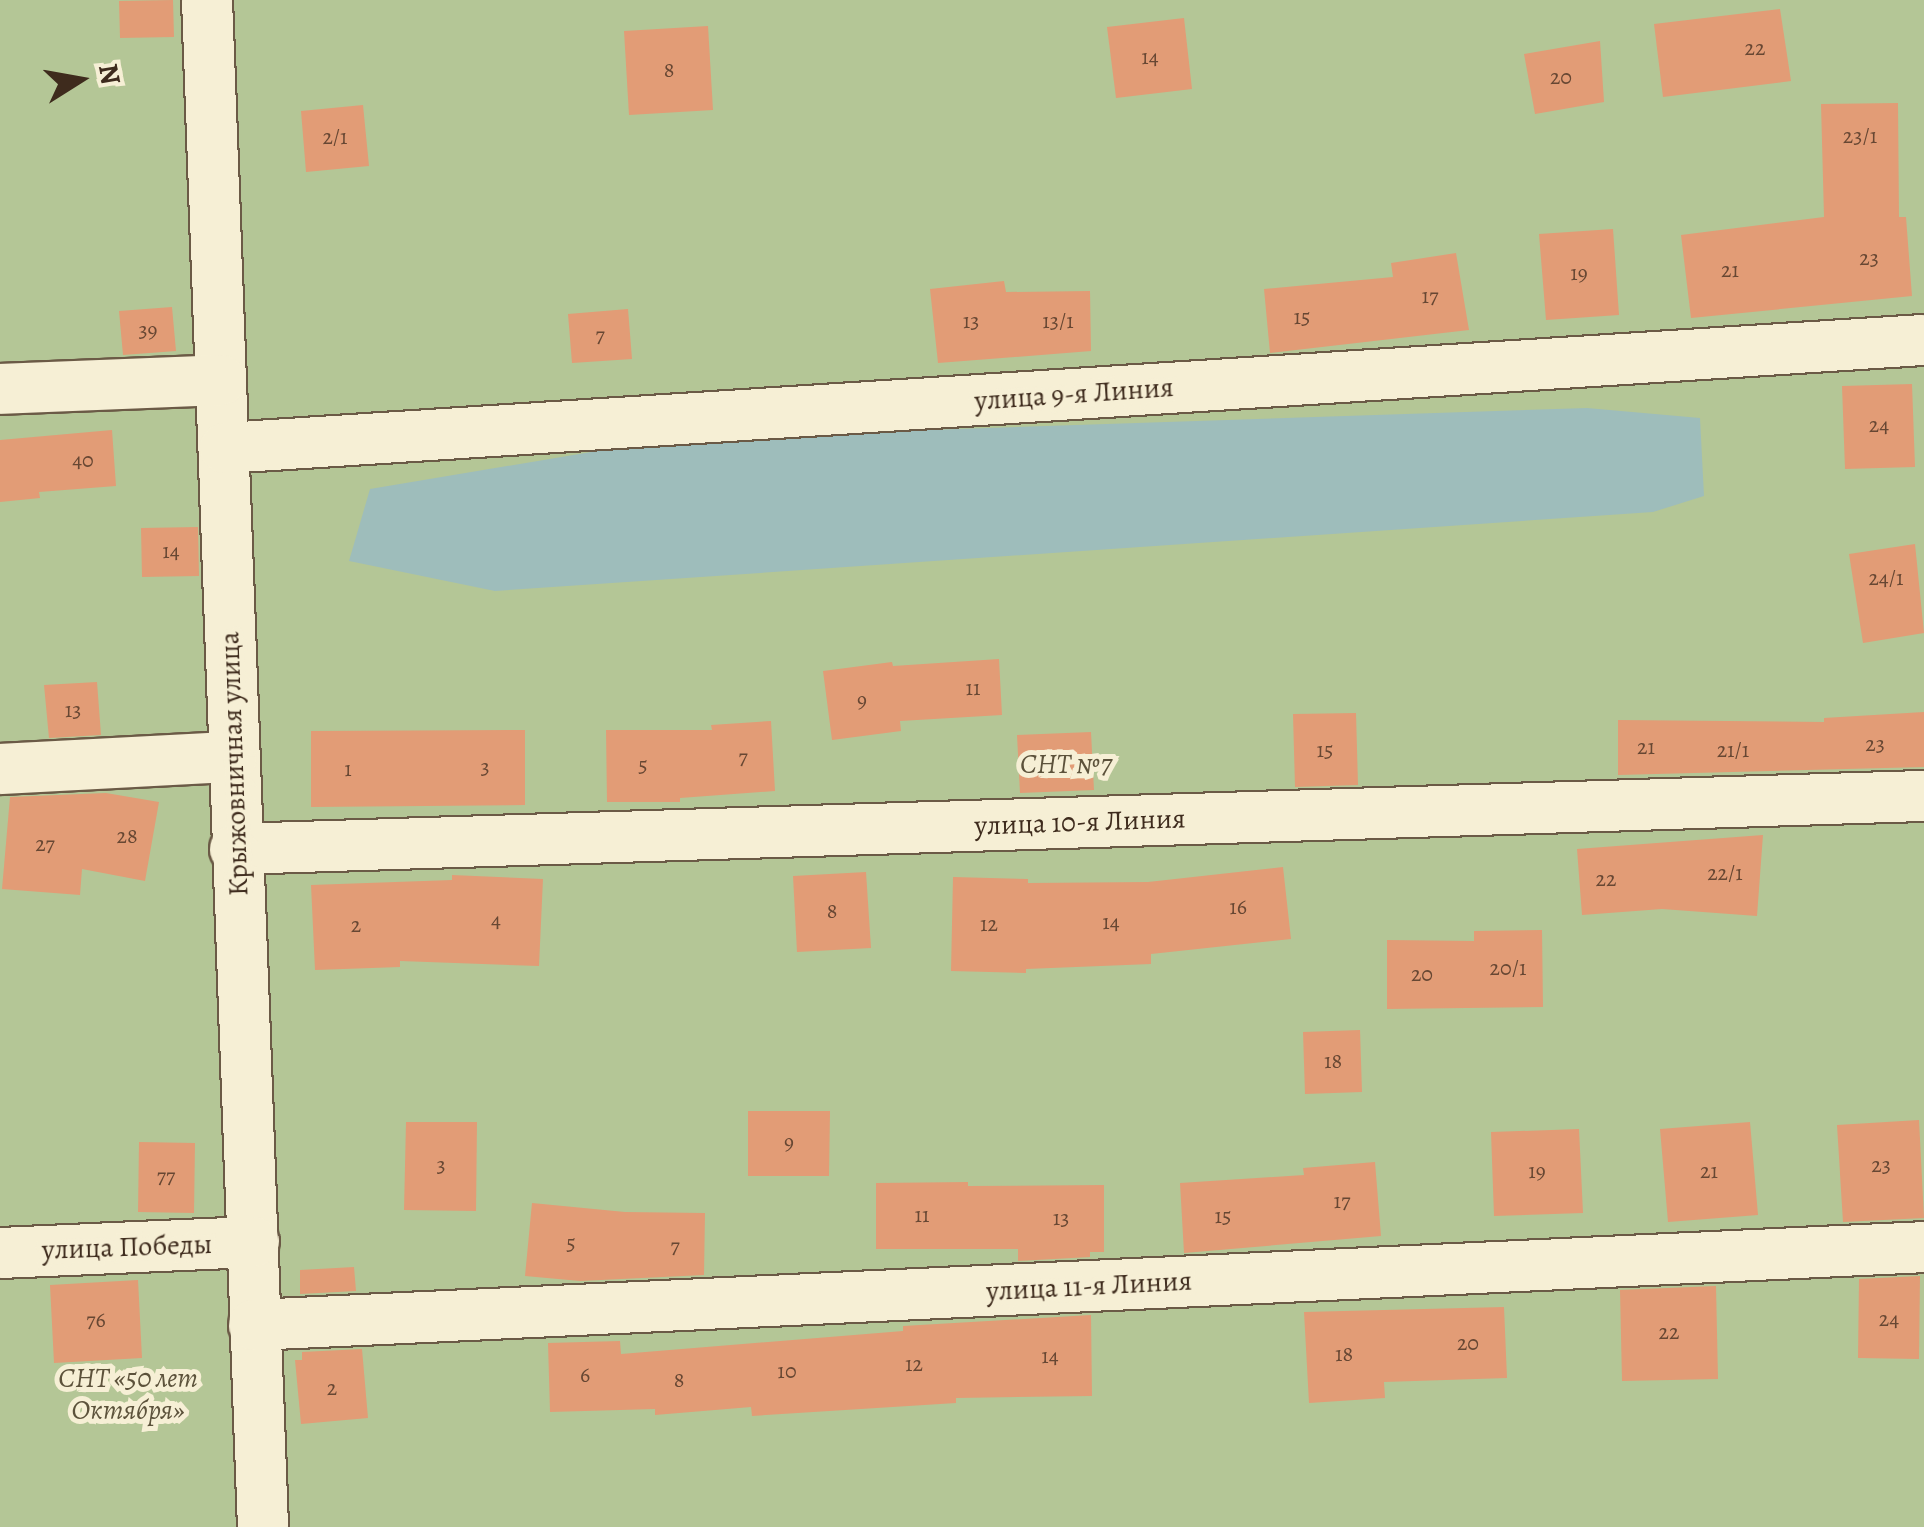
<!DOCTYPE html>
<html>
<head>
<meta charset="utf-8">
<style>
	body { margin:0 }
	#map { position:relative; width:1924px; height:1527px; overflow:hidden; background:#f1e6bf; font-family:Alegreya,serif }
	div>[style] { position:absolute }
	[style*='--x'] { left:calc(var(--x)*1px); top:calc(var(--y)*1px); width:calc(var(--w)*1px); rotate:calc(var(--a)*1deg) }
	.green>* { inset:0; background:#b4c696 }
	.water>* { inset:0; background:#9ebdbb }
	.building>* { inset:0; background:#e29c76 }
	.roads { filter:drop-shadow(2px 0 #6b5a46) drop-shadow(-2px 0 #6b5a46) drop-shadow(0 2px #6b5a46) drop-shadow(0 -2px #6b5a46) }
	.street>* { height:50px; margin:-25px; padding:0 25px; transform-origin:25px; border-radius:25px; background:#f6efd5 }
	span { translate:-50% -50%; white-space:nowrap; text-align:center; line-height:1.15; -webkit-text-stroke:10px #f6efd5; paint-order:stroke }
	.number-label { font-size:22px; color:#674733 }
	.number-label span { -webkit-text-stroke-width:0 }
	.street-label { font-size:28px; color:#3e2b1d }
	.park-label { font-size:28px; color:#5c523b; font-style:italic }
	.north { position:absolute; left:30px; top:30px; width:100px; height:100px; -webkit-text-stroke:8px #f6efd5; paint-order:stroke; rotate:79deg; font-size:28px; font-weight:700; line-height:40px; text-align:center; color:#3e2b1d }
	.north::after { content:''; display:block; margin:auto; width:35px; height:45px; background:#3e2b1d; clip-path:polygon(50% 0,100% 100%,50% 72%,0 100%) }
</style>
</head>
<body>
<div id="map">
	<div class="green">
		<div style="clip-path:polygon(0 0,1924px 0,1924px 1527px,0 1527px)"></div>
	</div>
	<div class="water">
		<div style="clip-path:polygon(1587px 408px,1700px 418px,1704px 496px,1653px 512px,495px 591px,349px 561px,370px 489px,615px 448px,898px 431px)"></div>
	</div>
	<div class="building">
		<div style="clip-path:polygon(173px 0,174px 37px,120px 38px,119px 1px)"></div>
		<div style="clip-path:polygon(1780px 9px,1791px 81px,1663px 97px,1654px 24px)"></div>
		<div style="clip-path:polygon(1184px 18px,1192px 89px,1116px 98px,1107px 27px)"></div>
		<div style="clip-path:polygon(708px 26px,713px 110px,629px 115px,624px 31px)"></div>
		<div style="clip-path:polygon(1600px 41px,1604px 102px,1535px 114px,1524px 54px)"></div>
		<div style="clip-path:polygon(1898px 103px,1899px 217px,1906px 217px,1912px 296px,1691px 318px,1681px 235px,1824px 217px,1821px 104px)"></div>
		<div style="clip-path:polygon(363px 105px,369px 166px,306px 172px,301px 111px)"></div>
		<div style="clip-path:polygon(1613px 229px,1619px 315px,1546px 320px,1539px 234px)"></div>
		<div style="clip-path:polygon(1456px 253px,1469px 330px,1270px 353px,1264px 289px,1393px 277px,1391px 263px)"></div>
		<div style="clip-path:polygon(1004px 281px,1006px 292px,1090px 291px,1091px 351px,938px 363px,930px 289px)"></div>
		<div style="clip-path:polygon(172px 307px,176px 351px,123px 355px,119px 311px)"></div>
		<div style="clip-path:polygon(628px 309px,632px 359px,572px 363px,568px 314px)"></div>
		<div style="clip-path:polygon(1912px 384px,1915px 467px,1845px 469px,1842px 386px)"></div>
		<div style="clip-path:polygon(112px 430px,116px 486px,39px 492px,40px 498px,0 502px,0 440px)"></div>
		<div style="clip-path:polygon(198px 527px,199px 576px,142px 577px,141px 528px)"></div>
		<div style="clip-path:polygon(1915px 544px,1924px 633px,1863px 643px,1849px 554px)"></div>
		<div style="clip-path:polygon(999px 659px,1002px 715px,900px 721px,901px 731px,832px 740px,823px 671px,892px 662px,893px 666px)"></div>
		<div style="clip-path:polygon(97px 682px,101px 735px,49px 738px,44px 685px)"></div>
		<div style="clip-path:polygon(1924px 712px,1924px 767px,1618px 775px,1618px 720px,1824px 722px,1824px 718px)"></div>
		<div style="clip-path:polygon(1356px 713px,1358px 785px,1295px 787px,1293px 714px)"></div>
		<div style="clip-path:polygon(771px 721px,775px 791px,680px 798px,680px 802px,607px 802px,606px 730px,712px 730px,711px 725px)"></div>
		<div style="clip-path:polygon(525px 730px,525px 805px,311px 807px,311px 731px)"></div>
		<div style="clip-path:polygon(1091px 732px,1094px 790px,1020px 793px,1017px 735px)"></div>
		<div style="clip-path:polygon(106px 793px,159px 802px,145px 881px,82px 869px,80px 895px,2px 889px,10px 797px)"></div>
		<div style="clip-path:polygon(1763px 835px,1757px 916px,1662px 909px,1582px 915px,1577px 849px)"></div>
		<div style="clip-path:polygon(1283px 867px,1291px 939px,1151px 954px,1151px 964px,1026px 969px,1026px 973px,951px 971px,953px 877px,1028px 879px,1028px 883px,1148px 882px)"></div>
		<div style="clip-path:polygon(866px 872px,871px 948px,797px 952px,793px 876px)"></div>
		<div style="clip-path:polygon(452px 875px,543px 879px,539px 966px,400px 961px,400px 967px,315px 970px,311px 885px,452px 880px)"></div>
		<div style="clip-path:polygon(1542px 930px,1543px 1007px,1387px 1009px,1387px 940px,1474px 941px,1474px 931px)"></div>
		<div style="clip-path:polygon(1360px 1030px,1362px 1092px,1305px 1094px,1303px 1032px)"></div>
		<div style="clip-path:polygon(748px 1111px,830px 1111px,829px 1176px,748px 1176px)"></div>
		<div style="clip-path:polygon(1919px 1120px,1924px 1218px,1843px 1222px,1837px 1125px)"></div>
		<div style="clip-path:polygon(406px 1122px,477px 1122px,476px 1211px,404px 1210px)"></div>
		<div style="clip-path:polygon(1750px 1122px,1758px 1215px,1668px 1222px,1660px 1129px)"></div>
		<div style="clip-path:polygon(1579px 1129px,1583px 1213px,1494px 1216px,1491px 1132px)"></div>
		<div style="clip-path:polygon(139px 1142px,195px 1143px,194px 1213px,138px 1212px)"></div>
		<div style="clip-path:polygon(1375px 1162px,1381px 1236px,1184px 1253px,1180px 1183px,1304px 1175px,1303px 1168px)"></div>
		<div style="clip-path:polygon(968px 1182px,968px 1186px,1104px 1185px,1104px 1252px,1090px 1252px,1090px 1257px,1018px 1261px,1018px 1249px,876px 1249px,876px 1183px)"></div>
		<div style="clip-path:polygon(532px 1203px,625px 1212px,705px 1213px,704px 1275px,580px 1281px,525px 1276px)"></div>
		<div style="clip-path:polygon(354px 1267px,356px 1291px,300px 1294px,300px 1270px)"></div>
		<div style="clip-path:polygon(1920px 1276px,1919px 1359px,1858px 1358px,1859px 1279px)"></div>
		<div style="clip-path:polygon(138px 1280px,142px 1358px,54px 1363px,50px 1285px)"></div>
		<div style="clip-path:polygon(1716px 1286px,1718px 1379px,1622px 1381px,1620px 1290px)"></div>
		<div style="clip-path:polygon(1504px 1307px,1507px 1378px,1384px 1382px,1385px 1398px,1309px 1403px,1304px 1312px)"></div>
		<div style="clip-path:polygon(1091px 1315px,1092px 1396px,956px 1398px,956px 1403px,752px 1416px,751px 1407px,655px 1415px,655px 1409px,550px 1412px,548px 1343px,620px 1341px,621px 1354px,903px 1331px,903px 1326px)"></div>
		<div style="clip-path:polygon(362px 1349px,368px 1418px,301px 1424px,295px 1360px,302px 1360px,302px 1352px)"></div>
	</div>
	<div class="roads">
		<div class="street">
			<div style="--x:207;--y:0;--w:1528;--a:87.9"></div>
			<div style="--x:0;--y:389;--w:221;--a:-2.3"></div>
			<div style="--x:225;--y:448;--w:1702;--a:-3.64"></div>
			<div style="--x:0;--y:769;--w:232;--a:-3"></div>
			<div style="--x:235;--y:849;--w:1690;--a:-1.8"></div>
			<div style="--x:0;--y:1253;--w:254;--a:-2.5"></div>
			<div style="--x:254;--y:1325;--w:1672;--a:-2.67"></div>
		</div>
	</div>
	<div class="number-label">
		<span style="left:1755px;top:49px">22</span>
		<span style="left:1150px;top:58px">14</span>
		<span style="left:669px;top:71px">8</span>
		<span style="left:1561px;top:78px">20</span>
		<span style="left:1860px;top:137px">23/1</span>
		<span style="left:335px;top:138px">2/1</span>
		<span style="left:1869px;top:259px">23</span>
		<span style="left:1730px;top:271px">21</span>
		<span style="left:1579px;top:274px">19</span>
		<span style="left:1430px;top:297px">17</span>
		<span style="left:1302px;top:318px">15</span>
		<span style="left:971px;top:322px">13</span>
		<span style="left:1058px;top:322px">13/1</span>
		<span style="left:148px;top:331px">39</span>
		<span style="left:600px;top:336px">7</span>
		<span style="left:1879px;top:426px">24</span>
		<span style="left:83px;top:461px">40</span>
		<span style="left:171px;top:552px">14</span>
		<span style="left:1886px;top:579px">24/1</span>
		<span style="left:973px;top:689px">11</span>
		<span style="left:862px;top:701px">9</span>
		<span style="left:73px;top:711px">13</span>
		<span style="left:1875px;top:745px">23</span>
		<span style="left:1646px;top:748px">21</span>
		<span style="left:1325px;top:751px">15</span>
		<span style="left:1733px;top:751px">21/1</span>
		<span style="left:743px;top:758px">7</span>
		<span style="left:643px;top:766px">5</span>
		<span style="left:485px;top:768px">3</span>
		<span style="left:348px;top:770px">1</span>
		<span style="left:127px;top:837px">28</span>
		<span style="left:45px;top:845px">27</span>
		<span style="left:1725px;top:874px">22/1</span>
		<span style="left:1606px;top:880px">22</span>
		<span style="left:1238px;top:908px">16</span>
		<span style="left:832px;top:912px">8</span>
		<span style="left:496px;top:921px">4</span>
		<span style="left:1111px;top:923px">14</span>
		<span style="left:989px;top:925px">12</span>
		<span style="left:356px;top:926px">2</span>
		<span style="left:1508px;top:969px">20/1</span>
		<span style="left:1422px;top:975px">20</span>
		<span style="left:1333px;top:1062px">18</span>
		<span style="left:789px;top:1143px">9</span>
		<span style="left:441px;top:1166px">3</span>
		<span style="left:1881px;top:1166px">23</span>
		<span style="left:1537px;top:1172px">19</span>
		<span style="left:1709px;top:1172px">21</span>
		<span style="left:166px;top:1177px">77</span>
		<span style="left:1342px;top:1202px">17</span>
		<span style="left:922px;top:1216px">11</span>
		<span style="left:1223px;top:1217px">15</span>
		<span style="left:1061px;top:1219px">13</span>
		<span style="left:571px;top:1244px">5</span>
		<span style="left:675px;top:1247px">7</span>
		<span style="left:1889px;top:1320px">24</span>
		<span style="left:96px;top:1321px">76</span>
		<span style="left:1669px;top:1333px">22</span>
		<span style="left:1468px;top:1344px">20</span>
		<span style="left:1344px;top:1355px">18</span>
		<span style="left:1050px;top:1357px">14</span>
		<span style="left:914px;top:1365px">12</span>
		<span style="left:787px;top:1372px">10</span>
		<span style="left:585px;top:1376px">6</span>
		<span style="left:679px;top:1381px">8</span>
		<span style="left:332px;top:1389px">2</span>
	</div>
	<div class="street-label">
		<span style="left:1074px;top:394px;rotate:-4deg">улица 9-я Линия</span>
		<span style="left:234px;top:764px;rotate:-92deg">Крыжовничная улица</span>
		<span style="left:1080px;top:822px;rotate:-2deg">улица 10-я Линия</span>
		<span style="left:127px;top:1247px;rotate:-2deg">улица Победы</span>
		<span style="left:1089px;top:1286px;rotate:-3deg">улица 11-я Линия</span>
	</div>
	<div class="park-label">
		<span style="left:1066px;top:764px">СНТ №7</span>
		<span style="left:128px;top:1394px">СНТ «50 лет<br>Октября»</span>
	</div>
	<div class="north">N</div>
</div>
</body>
</html>
